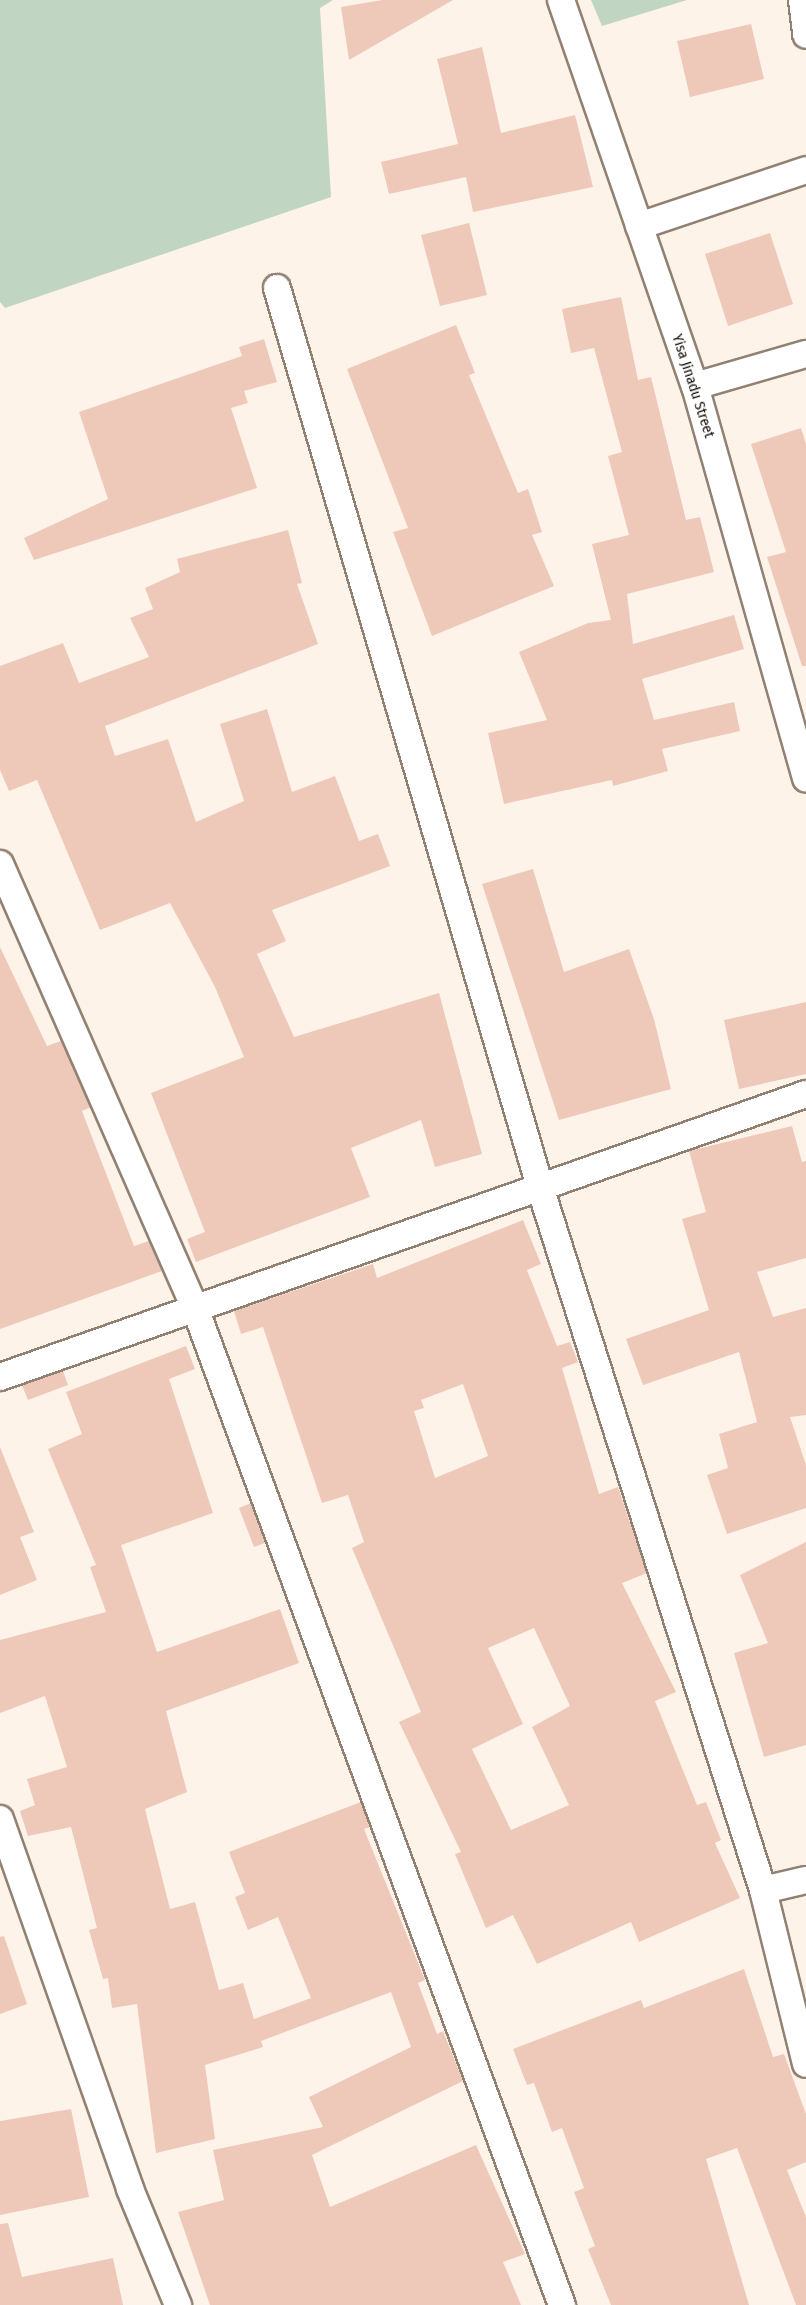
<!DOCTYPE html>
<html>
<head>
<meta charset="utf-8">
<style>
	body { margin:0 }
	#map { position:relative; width:806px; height:2305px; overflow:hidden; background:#fef3e9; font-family:"Fira Sans Condensed",sans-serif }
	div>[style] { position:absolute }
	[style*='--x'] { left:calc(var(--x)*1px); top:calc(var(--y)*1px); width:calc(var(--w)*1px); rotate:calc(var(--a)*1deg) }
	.green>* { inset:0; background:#c0d6c2 }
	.building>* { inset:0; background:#eec9b9 }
	.roads { filter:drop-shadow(2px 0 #918172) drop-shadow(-2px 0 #918172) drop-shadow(0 2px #918172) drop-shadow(0 -2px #918172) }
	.street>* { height:26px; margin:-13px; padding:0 13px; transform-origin:13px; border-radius:13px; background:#fff }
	span { translate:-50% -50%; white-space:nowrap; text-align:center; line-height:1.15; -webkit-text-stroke:4.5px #fff; paint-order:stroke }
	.street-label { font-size:15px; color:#110c07 }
</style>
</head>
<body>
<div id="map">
	<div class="green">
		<div style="clip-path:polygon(0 0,333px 0,320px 8px,331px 197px,5px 308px,0 302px)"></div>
		<div style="clip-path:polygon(591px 0,687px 0,602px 26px)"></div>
	</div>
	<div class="building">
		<div style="clip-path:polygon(382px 0,453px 0,349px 60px,341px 7px)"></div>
		<div style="clip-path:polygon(751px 24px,764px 79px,690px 97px,677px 41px)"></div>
		<div style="clip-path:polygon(482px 47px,501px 133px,575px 115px,593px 187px,473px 212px,466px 177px,389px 194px,381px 162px,458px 144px,437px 59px)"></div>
		<div style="clip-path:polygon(469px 223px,487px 295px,440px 306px,421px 235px)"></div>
		<div style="clip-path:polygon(770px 233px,793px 304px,728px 326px,705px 254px)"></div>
		<div style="clip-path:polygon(621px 297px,638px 380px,651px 377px,686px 520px,700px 517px,714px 572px,627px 594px,633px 644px,734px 615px,744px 649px,642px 679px,654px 720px,734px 702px,740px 731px,662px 749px,668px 771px,613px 786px,612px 780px,504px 804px,488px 733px,547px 720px,519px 652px,588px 623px,611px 620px,592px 544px,629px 535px,608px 456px,622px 452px,594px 348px,571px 353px,562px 309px)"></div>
		<div style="clip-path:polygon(456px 325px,475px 373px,469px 375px,518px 493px,528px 489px,542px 532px,532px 535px,554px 586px,432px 636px,393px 532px,408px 528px,347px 369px)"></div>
		<div style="clip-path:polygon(264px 339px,277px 382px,244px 391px,248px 403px,231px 408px,257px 488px,34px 560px,24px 538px,108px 499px,79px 412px,242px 356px,239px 347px)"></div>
		<div style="clip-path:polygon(801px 428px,806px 444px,806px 666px,802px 666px,767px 557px,786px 552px,751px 444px)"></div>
		<div style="clip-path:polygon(288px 530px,302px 583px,297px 584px,318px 644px,105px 726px,115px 756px,168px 739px,196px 822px,244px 801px,220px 724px,267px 709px,292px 792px,335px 776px,359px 841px,378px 834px,390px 866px,272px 910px,286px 941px,257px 954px,294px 1037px,439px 993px,482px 1154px,435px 1167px,421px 1120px,351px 1148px,370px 1197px,196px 1262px,187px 1239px,205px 1232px,151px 1093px,244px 1057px,215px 987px,170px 903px,100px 930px,37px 780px,9px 791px,0 770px,0 666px,63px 643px,79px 683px,149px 657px,130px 618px,153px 609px,145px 588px,180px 572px,177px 559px)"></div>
		<div style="clip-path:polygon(533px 869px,564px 972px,629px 949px,654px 1019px,671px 1089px,559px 1120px,482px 884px)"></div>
		<div style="clip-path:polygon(0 947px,47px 1046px,61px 1041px,91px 1107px,82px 1111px,134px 1246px,149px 1241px,162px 1271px,0 1329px)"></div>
		<div style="clip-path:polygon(806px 1002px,806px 1074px,739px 1089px,724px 1020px)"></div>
		<div style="clip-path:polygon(792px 1126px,802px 1162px,806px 1161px,806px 1258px,757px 1272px,773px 1317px,806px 1308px,806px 1415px,790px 1417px,806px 1465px,806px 1508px,727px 1534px,707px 1475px,728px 1468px,719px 1434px,757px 1422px,739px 1352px,643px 1385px,626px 1339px,709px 1310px,682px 1219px,706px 1212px,689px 1151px)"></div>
		<div style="clip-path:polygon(evenodd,523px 1220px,541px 1264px,527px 1270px,557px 1346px,570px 1342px,578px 1362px,562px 1368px,599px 1494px,618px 1487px,647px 1573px,622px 1583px,676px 1692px,655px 1701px,697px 1805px,706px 1802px,721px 1840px,715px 1843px,740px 1898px,639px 1942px,631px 1922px,537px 1964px,513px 1915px,486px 1928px,455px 1854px,461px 1852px,399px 1722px,421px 1712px,352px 1548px,364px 1542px,348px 1495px,322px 1503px,263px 1327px,241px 1334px,234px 1311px,373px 1264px,377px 1278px,523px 1220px,463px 1384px,488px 1456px,435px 1478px,414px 1411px,424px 1408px,421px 1400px,463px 1384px,523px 1220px,534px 1628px,570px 1706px,532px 1727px,569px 1805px,511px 1830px,472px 1749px,523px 1724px,488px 1648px,534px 1628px)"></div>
		<div style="clip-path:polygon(186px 1346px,195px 1369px,169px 1379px,213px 1513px,121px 1545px,157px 1652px,280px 1609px,299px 1663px,166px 1711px,187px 1792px,145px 1809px,170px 1909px,195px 1902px,219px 1990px,243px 1983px,254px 2019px,311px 1998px,278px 1917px,248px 1930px,235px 1897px,245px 1893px,229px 1852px,361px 1802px,370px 1827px,364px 1829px,425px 1980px,418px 1983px,437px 2034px,443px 2031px,463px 2081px,312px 2155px,330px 2207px,476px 2145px,525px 2254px,503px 2262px,521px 2305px,210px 2305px,178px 2212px,224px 2200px,213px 2150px,323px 2127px,309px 2097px,411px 2047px,391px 1992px,261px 2041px,263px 2047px,205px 2065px,215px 2139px,156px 2153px,137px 2004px,112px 2008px,108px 1978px,103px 1979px,89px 1930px,97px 1928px,71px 1827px,28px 1836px,20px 1811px,35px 1805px,27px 1779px,67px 1767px,45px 1696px,0 1713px,0 1640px,106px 1612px,90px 1567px,96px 1565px,48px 1449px,82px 1434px,66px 1392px)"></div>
		<div style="clip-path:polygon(63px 1371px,68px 1385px,28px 1400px,22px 1385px)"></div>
		<div style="clip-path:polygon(0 1447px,34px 1532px,20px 1537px,37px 1580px,0 1595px)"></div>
		<div style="clip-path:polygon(251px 1503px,265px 1543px,254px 1547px,239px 1508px)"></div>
		<div style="clip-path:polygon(806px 1542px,806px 1745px,764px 1757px,734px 1653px,768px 1643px,740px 1575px)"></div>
		<div style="clip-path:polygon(4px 1936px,27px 2004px,0 2014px,0 1937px)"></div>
		<div style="clip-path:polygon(744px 1969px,773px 2057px,784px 2054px,806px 2114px,806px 2162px,787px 2170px,806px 2217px,806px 2305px,796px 2305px,737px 2148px,706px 2159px,749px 2305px,611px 2305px,588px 2249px,595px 2246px,574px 2192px,584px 2188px,562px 2128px,552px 2132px,534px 2083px,527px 2085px,513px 2049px,641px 2000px,644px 2008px)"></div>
		<div style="clip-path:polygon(71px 2109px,89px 2197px,0 2215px,0 2121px)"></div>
		<div style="clip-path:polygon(8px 2223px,22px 2277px,113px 2258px,123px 2305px,0 2305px,0 2224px)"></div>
	</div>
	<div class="roads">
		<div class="street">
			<div style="--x:561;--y:0;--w:409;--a:70.9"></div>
			<div style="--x:695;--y:386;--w:408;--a:74.2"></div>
			<div style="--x:802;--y:0;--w:35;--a:83"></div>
			<div style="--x:639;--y:226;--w:176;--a:-18.5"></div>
			<div style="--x:277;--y:288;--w:937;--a:73.69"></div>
			<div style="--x:540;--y:1187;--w:738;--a:72.4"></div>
			<div style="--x:763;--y:1890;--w:179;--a:76.1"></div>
			<div style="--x:695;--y:386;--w:116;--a:-16.1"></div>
			<div style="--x:0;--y:864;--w:482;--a:66.3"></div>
			<div style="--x:194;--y:1305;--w:1066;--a:69.8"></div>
			<div style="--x:0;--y:1377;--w:854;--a:-19.35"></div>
			<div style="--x:0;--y:1819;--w:392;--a:70.6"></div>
			<div style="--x:130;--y:2189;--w:126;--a:67.5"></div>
			<div style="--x:763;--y:1890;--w:44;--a:-13.1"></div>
		</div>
	</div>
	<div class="street-label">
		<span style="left:693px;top:386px;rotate:72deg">Yisa Jinadu Street</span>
	</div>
</div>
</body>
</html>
